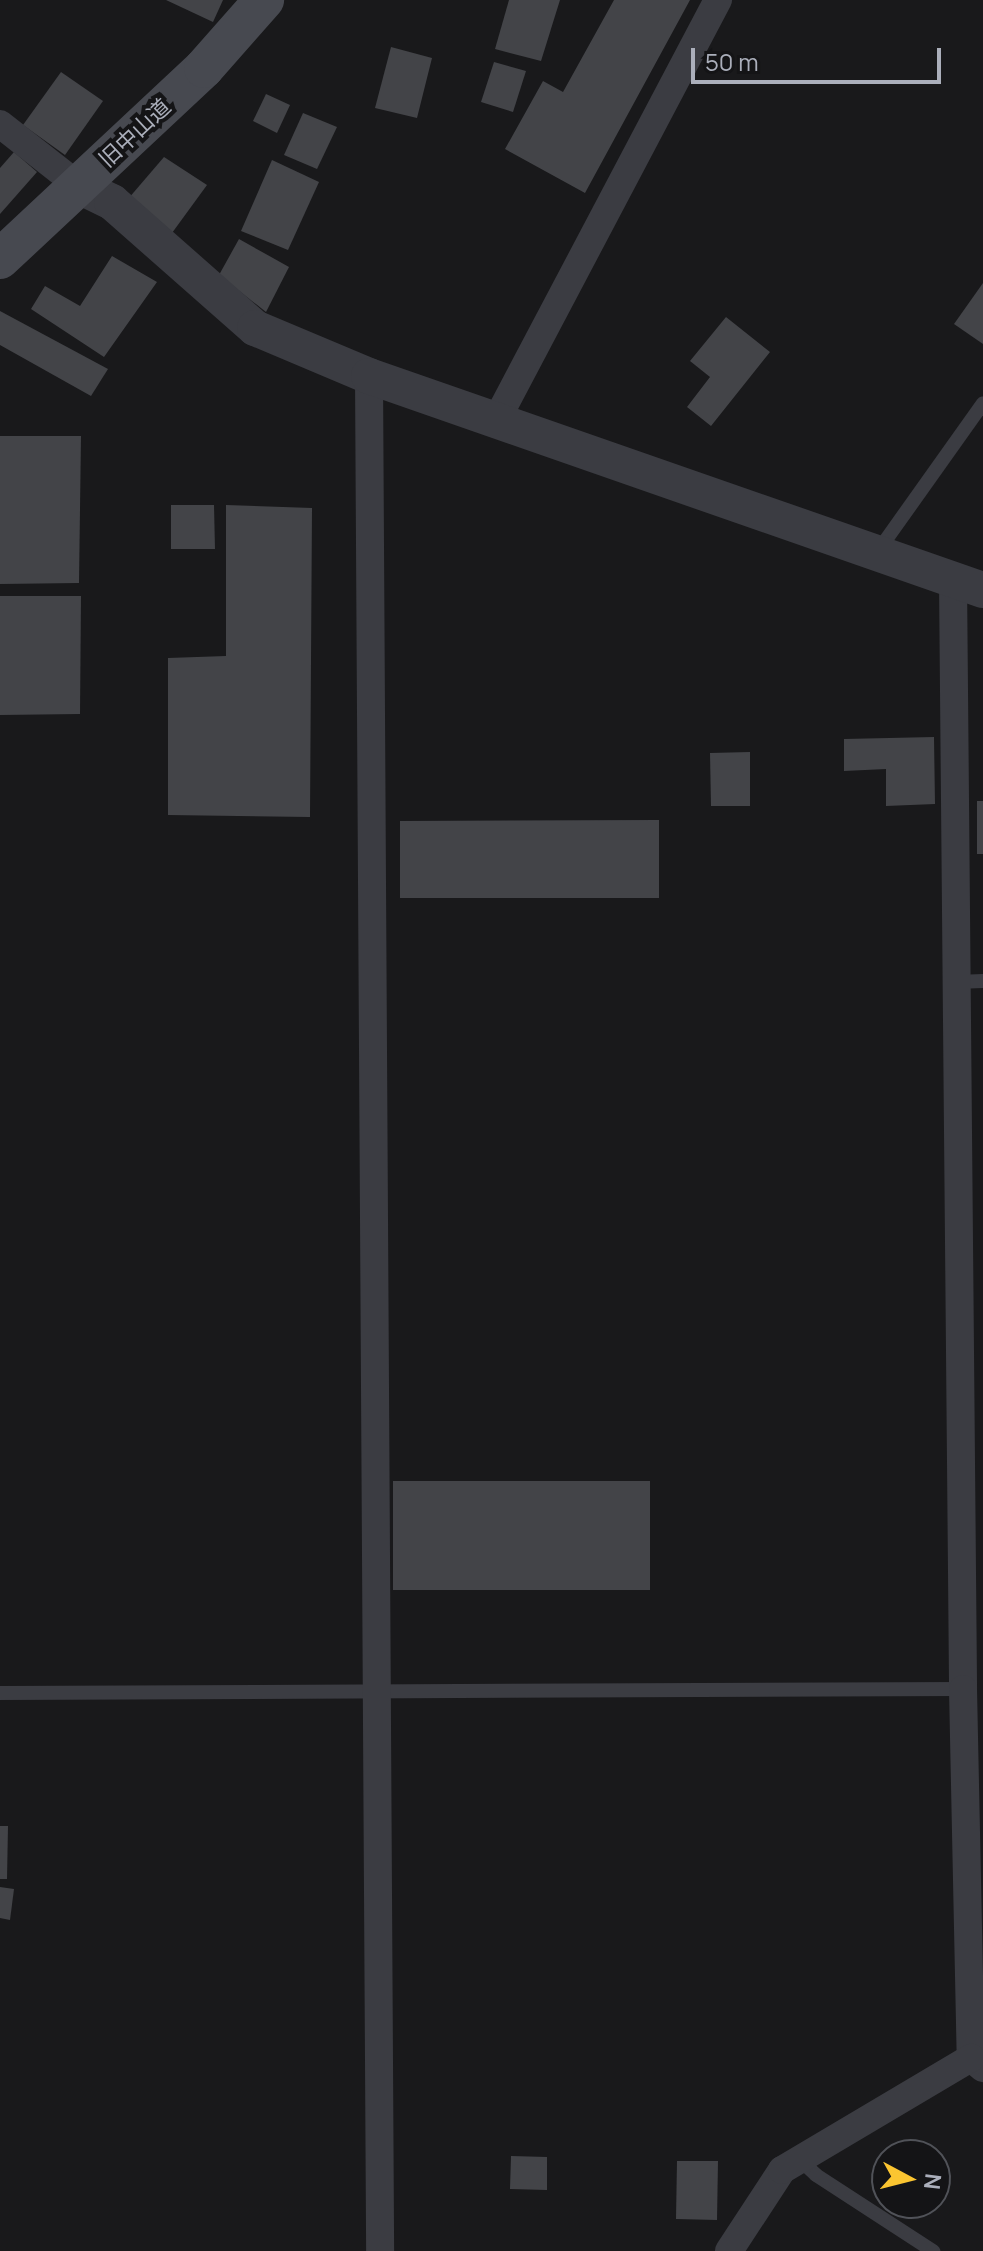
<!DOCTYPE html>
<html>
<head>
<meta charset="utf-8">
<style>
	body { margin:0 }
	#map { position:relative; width:983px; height:2251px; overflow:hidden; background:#19191b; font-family:Manrope,"Noto Sans JP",sans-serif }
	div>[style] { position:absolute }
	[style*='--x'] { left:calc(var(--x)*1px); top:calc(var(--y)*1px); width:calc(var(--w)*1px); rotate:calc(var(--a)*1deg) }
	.building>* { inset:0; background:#434448 }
	.service>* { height:14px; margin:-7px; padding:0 7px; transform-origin:7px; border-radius:7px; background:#3b3c42 }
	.minor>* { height:28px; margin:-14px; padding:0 14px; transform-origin:14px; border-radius:14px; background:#3b3c42 }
	.tertiary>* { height:36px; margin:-18px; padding:0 18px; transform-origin:18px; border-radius:18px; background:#3b3c42 }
	.secondary>* { height:40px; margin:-20px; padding:0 20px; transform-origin:20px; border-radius:20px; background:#474950 }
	span { translate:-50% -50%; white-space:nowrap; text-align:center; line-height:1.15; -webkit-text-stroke:8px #141416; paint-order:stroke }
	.street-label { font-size:22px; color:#abafbb }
	.north { position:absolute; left:871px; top:2139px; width:80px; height:80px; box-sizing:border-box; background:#141416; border:2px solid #505258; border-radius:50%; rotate:97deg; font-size:22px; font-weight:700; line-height:32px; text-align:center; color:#abafbb }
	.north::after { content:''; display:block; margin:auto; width:28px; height:36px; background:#fbc531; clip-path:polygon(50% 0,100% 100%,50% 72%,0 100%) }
	.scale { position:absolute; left:691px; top:48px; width:250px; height:36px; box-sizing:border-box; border:4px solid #abafbb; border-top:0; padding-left:10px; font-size:24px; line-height:28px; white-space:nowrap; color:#abafbb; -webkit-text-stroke:6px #141416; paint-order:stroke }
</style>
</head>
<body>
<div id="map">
	<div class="building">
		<div style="clip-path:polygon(166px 0,223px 0,213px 22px)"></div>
		<div style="clip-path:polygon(509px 0,560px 0,541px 61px,495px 49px)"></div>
		<div style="clip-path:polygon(614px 0,690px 0,585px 193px,505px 149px,543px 81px,563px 92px)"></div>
		<div style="clip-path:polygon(391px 47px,432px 58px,417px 118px,375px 108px)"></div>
		<div style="clip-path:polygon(494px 62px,526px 71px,513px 112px,481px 102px)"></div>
		<div style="clip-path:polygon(61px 72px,103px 101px,65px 155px,23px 125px)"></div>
		<div style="clip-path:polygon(266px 94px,290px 105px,277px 133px,253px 121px)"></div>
		<div style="clip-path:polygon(303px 113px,337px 127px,317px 169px,284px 155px)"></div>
		<div style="clip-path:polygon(14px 152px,37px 172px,0 214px,0 168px)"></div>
		<div style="clip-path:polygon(164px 157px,207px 185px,172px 233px,128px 199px)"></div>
		<div style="clip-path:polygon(272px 160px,319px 182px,288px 250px,241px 231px)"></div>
		<div style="clip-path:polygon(239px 239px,289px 267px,266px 312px,219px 275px)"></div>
		<div style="clip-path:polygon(112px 256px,157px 282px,104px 357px,31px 309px,45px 286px,80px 306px)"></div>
		<div style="clip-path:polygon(983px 283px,983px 344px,954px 324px)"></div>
		<div style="clip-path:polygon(0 311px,108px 369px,91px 396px,0 345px)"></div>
		<div style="clip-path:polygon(726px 317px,770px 352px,711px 426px,687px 407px,710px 377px,690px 361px)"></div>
		<div style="clip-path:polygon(0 436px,81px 436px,79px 583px,0 584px)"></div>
		<div style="clip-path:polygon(171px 505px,214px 505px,215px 549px,171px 549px)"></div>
		<div style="clip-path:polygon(226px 505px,312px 508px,310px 817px,168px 815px,168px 658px,226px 656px)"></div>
		<div style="clip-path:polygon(0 596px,81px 596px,80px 714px,0 715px)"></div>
		<div style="clip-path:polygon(934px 737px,935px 804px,886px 806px,886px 769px,844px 771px,844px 739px)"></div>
		<div style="clip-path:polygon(750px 752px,750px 806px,711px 806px,710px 753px)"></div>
		<div style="clip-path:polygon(977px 801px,983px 801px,983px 854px,977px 854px)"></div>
		<div style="clip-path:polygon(659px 820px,659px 898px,400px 898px,400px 821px)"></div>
		<div style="clip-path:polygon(393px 1481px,650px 1481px,650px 1590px,393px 1590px)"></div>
		<div style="clip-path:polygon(0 1826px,8px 1826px,7px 1879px,0 1879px)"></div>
		<div style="clip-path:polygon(0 1887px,14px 1889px,10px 1920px,0 1918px)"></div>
		<div style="clip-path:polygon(511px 2156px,547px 2157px,547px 2190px,510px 2189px)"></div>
		<div style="clip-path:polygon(677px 2161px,718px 2161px,717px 2220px,676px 2219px)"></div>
	</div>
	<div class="service">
		<div style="--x:878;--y:551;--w:181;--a:-54.6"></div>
		<div style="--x:956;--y:982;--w:27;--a:-2"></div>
		<div style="--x:0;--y:1693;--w:963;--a:-0.24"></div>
		<div style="--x:799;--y:2159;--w:23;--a:43"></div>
		<div style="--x:816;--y:2175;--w:140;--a:33"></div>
	</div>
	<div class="minor">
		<div style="--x:0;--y:124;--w:100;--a:38.1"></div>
		<div style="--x:369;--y:376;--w:1875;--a:89.66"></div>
		<div style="--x:497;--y:419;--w:474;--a:-62.2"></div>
		<div style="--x:953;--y:580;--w:1109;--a:89.48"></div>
		<div style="--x:963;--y:1689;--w:369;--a:88.8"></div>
		<div style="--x:971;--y:2058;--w:16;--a:40"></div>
		<div style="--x:729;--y:2251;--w:97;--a:-56.8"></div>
		<div style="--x:782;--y:2170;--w:220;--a:-30.7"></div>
	</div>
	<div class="tertiary">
		<div style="--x:79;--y:186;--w:37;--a:26"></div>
		<div style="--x:112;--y:202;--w:191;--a:41.4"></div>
		<div style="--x:255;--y:328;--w:124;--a:22.8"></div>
		<div style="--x:369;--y:376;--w:650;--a:19.22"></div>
	</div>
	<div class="secondary">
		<div style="--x:0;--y:259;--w:279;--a:-43.1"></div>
		<div style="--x:204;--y:68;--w:91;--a:-48.6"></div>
	</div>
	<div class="street-label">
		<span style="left:135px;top:133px;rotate:-43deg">旧中山道</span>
	</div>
	<div class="north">N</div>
	<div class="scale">50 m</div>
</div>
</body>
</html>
